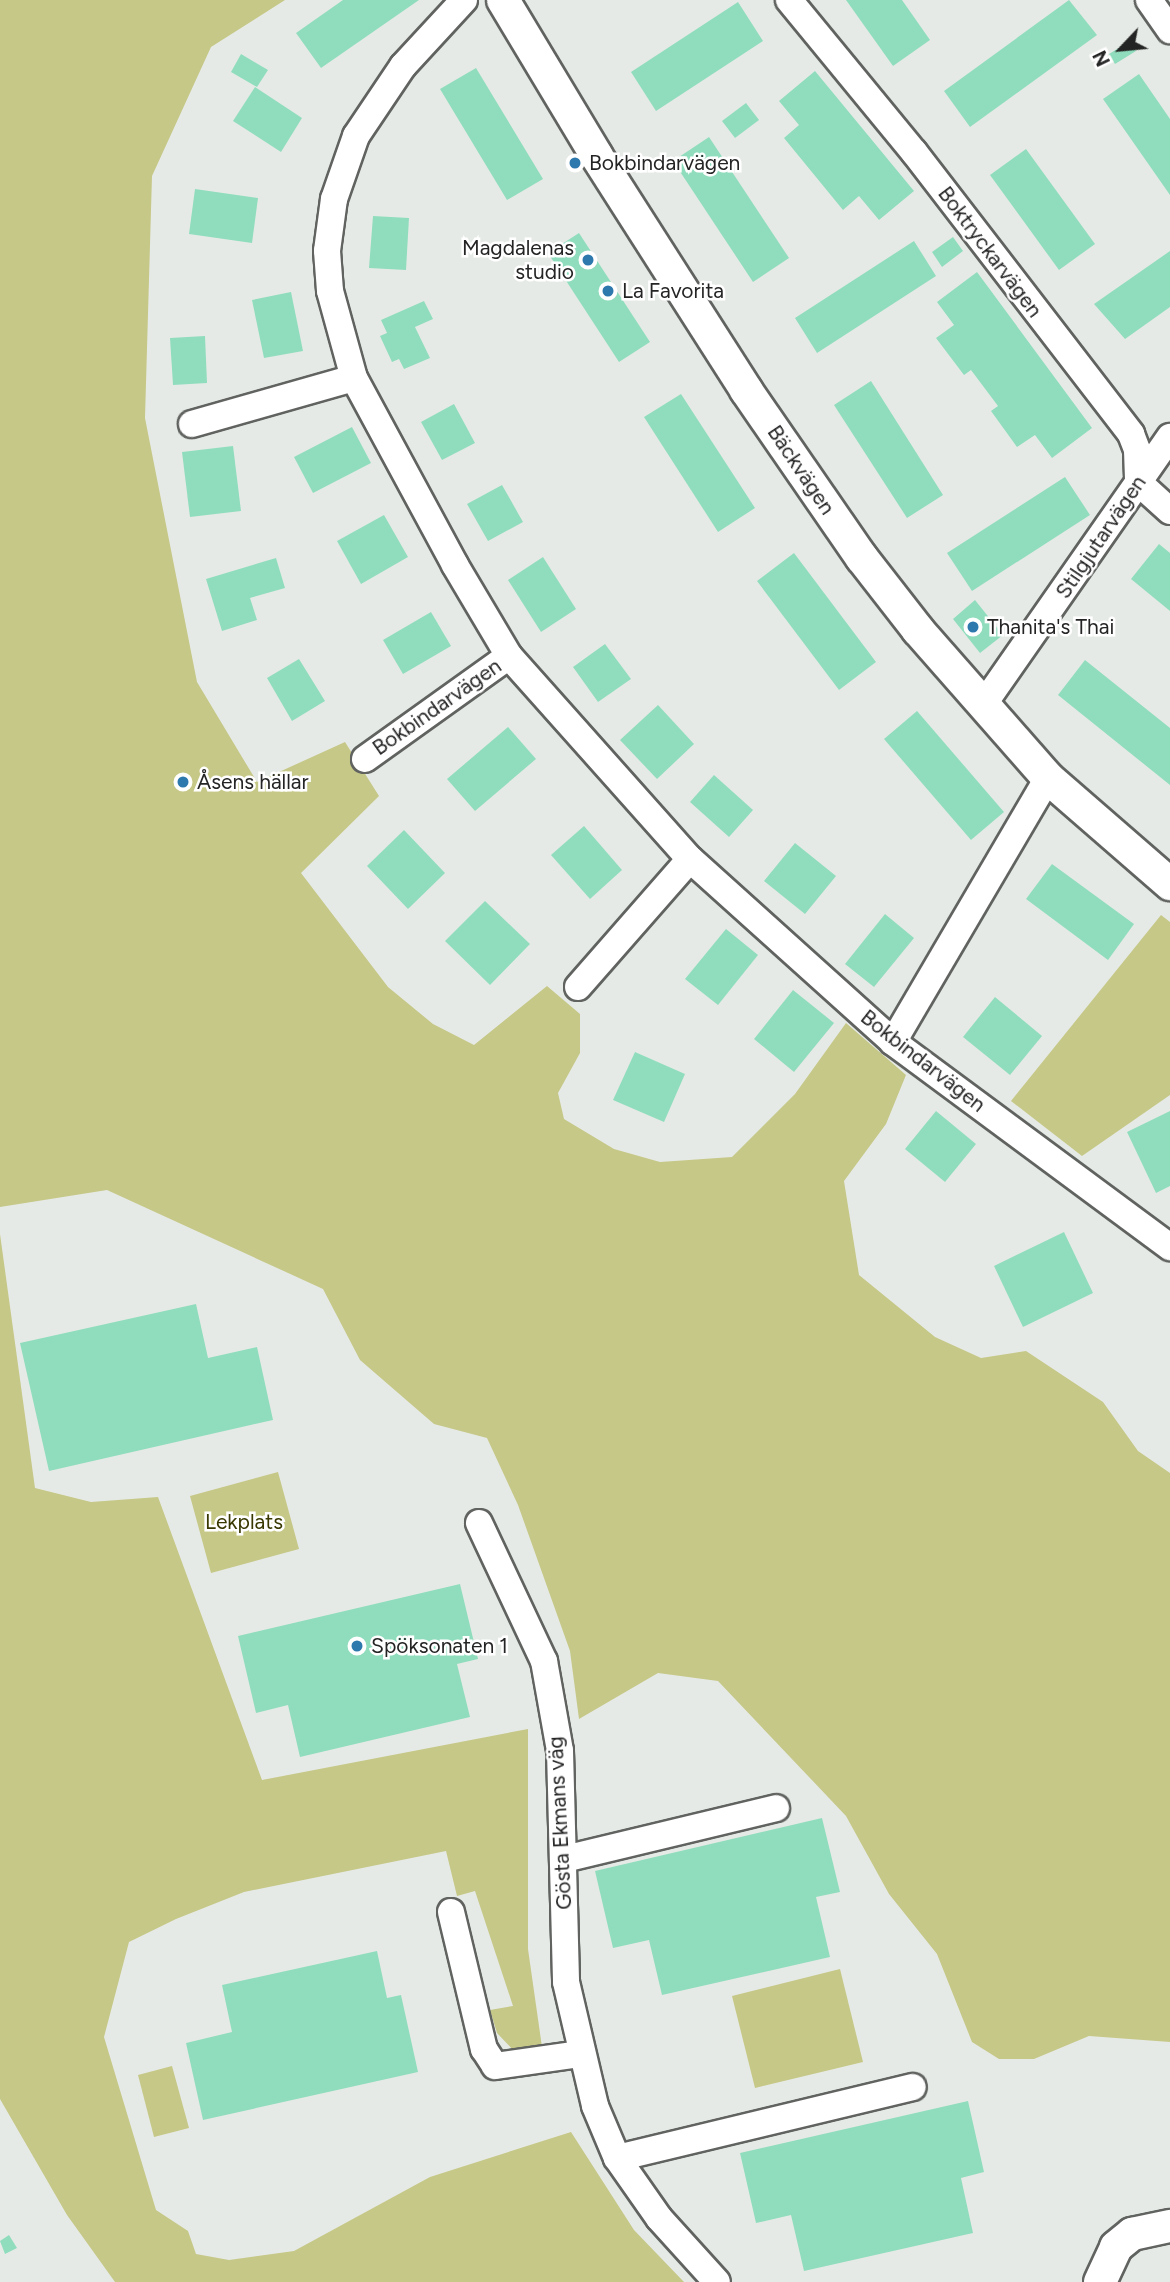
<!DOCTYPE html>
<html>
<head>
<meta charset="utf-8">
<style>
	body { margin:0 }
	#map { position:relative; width:1170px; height:2282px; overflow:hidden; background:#e6eae6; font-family:Figtree,sans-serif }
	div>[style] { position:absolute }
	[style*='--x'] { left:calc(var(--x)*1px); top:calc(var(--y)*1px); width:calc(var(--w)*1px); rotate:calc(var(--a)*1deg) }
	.green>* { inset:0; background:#c6c887 }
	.building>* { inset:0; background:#90ddbe }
	.roads { filter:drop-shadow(2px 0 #606360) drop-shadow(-2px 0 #606360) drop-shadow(0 2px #606360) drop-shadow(0 -2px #606360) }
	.minor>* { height:26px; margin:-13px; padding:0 13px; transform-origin:13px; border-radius:13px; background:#fff }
	.tertiary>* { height:32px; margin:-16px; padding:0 16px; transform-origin:16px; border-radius:16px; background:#fff }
	.dots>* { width:19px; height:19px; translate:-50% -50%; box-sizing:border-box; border:4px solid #fff; border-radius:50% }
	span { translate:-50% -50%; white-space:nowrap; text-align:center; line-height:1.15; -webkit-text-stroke:5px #fff; paint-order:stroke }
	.poi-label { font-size:21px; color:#232423 }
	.left { translate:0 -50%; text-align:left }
	.right { translate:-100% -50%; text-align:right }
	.street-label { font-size:21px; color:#232423 }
	.park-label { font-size:21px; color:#383800 }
	.north { position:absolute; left:1086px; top:14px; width:70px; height:70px; -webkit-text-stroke:5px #fff; paint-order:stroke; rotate:244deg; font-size:19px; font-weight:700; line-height:28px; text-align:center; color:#232423 }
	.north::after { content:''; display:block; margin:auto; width:24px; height:32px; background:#232423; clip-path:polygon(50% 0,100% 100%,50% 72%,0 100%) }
</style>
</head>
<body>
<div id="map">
	<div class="green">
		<div style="clip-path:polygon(0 0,285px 0,211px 47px,152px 176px,145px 418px,197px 682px,257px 782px,345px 742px,379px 796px,301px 873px,388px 987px,433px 1024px,474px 1045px,547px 986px,580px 1014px,580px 1053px,558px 1093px,564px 1119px,614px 1149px,660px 1162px,732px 1157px,795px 1094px,846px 1023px,906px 1075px,886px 1124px,844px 1181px,859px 1275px,935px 1337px,981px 1358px,1026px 1351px,1103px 1402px,1138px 1451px,1170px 1473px,1170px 2042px,1089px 2036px,1034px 2059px,999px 2059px,972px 2042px,937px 1954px,889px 1894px,846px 1816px,718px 1681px,658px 1673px,579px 1719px,570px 1651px,518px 1505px,487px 1438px,434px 1424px,360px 1360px,323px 1289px,107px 1190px,0 1207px)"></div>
		<div style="clip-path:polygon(1161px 915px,1170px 922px,1170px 1095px,1082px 1156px,1011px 1101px)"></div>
		<div style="clip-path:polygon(0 1234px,35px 1488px,91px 1502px,158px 1497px,262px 1780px,528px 1729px,528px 1949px,542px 2047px,515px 2052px,497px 2033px,490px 2010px,513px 2006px,475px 1891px,457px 1896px,446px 1851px,244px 1892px,176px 1919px,129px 1942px,104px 2037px,156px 2210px,188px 2231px,196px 2254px,229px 2260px,294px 2251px,430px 2177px,571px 2132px,634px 2230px,684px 2282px,115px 2282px,67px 2215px,0 2099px)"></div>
		<div style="clip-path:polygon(278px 1472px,299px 1549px,211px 1573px,190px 1496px)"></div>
		<div style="clip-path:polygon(840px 1969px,863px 2062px,755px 2088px,732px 1996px)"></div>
		<div style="clip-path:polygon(172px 2066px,189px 2128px,154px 2137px,138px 2075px)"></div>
	</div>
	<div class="building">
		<div style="clip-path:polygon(343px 0,419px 0,321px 68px,296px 33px)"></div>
		<div style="clip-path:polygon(846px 0,902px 0,930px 40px,893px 66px)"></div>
		<div style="clip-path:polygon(1069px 0,1097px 35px,970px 127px,944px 91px)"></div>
		<div style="clip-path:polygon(738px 2px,763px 41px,656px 111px,631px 72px)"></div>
		<div style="clip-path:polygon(1130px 41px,1136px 51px,1115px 64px,1109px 54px)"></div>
		<div style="clip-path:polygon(241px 54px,268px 70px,257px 87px,231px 72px)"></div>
		<div style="clip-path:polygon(476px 68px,543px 179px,507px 200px,440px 89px)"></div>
		<div style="clip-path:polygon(815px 71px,914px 191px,879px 220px,859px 196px,843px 210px,784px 138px,799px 125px,779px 101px)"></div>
		<div style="clip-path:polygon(1139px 74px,1170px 119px,1170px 195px,1103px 99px)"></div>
		<div style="clip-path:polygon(255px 87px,302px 118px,281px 152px,233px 121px)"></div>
		<div style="clip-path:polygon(746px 103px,759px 120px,735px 138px,722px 121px)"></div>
		<div style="clip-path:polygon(709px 137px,789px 258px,753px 282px,673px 161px)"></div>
		<div style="clip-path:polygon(1026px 149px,1095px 244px,1059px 270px,990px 175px)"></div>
		<div style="clip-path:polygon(195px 189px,258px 198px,252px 243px,189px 234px)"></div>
		<div style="clip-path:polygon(373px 216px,409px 218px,406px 270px,369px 268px)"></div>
		<div style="clip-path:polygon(579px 233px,650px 342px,619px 362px,548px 253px)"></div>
		<div style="clip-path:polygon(953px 237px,963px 251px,942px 267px,932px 252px)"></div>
		<div style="clip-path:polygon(914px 241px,936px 276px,817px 353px,795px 318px)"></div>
		<div style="clip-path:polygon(1170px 251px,1170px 307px,1125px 339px,1094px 304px)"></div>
		<div style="clip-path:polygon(977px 272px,1092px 428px,1052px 458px,1035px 435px,1017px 447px,991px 411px,998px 406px,971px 370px,964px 375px,936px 338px,954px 325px,937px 302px)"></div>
		<div style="clip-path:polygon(291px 292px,303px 351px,264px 358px,252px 300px)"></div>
		<div style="clip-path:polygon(424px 301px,433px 319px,415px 327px,430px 358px,404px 369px,399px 359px,392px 362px,380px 336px,387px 333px,381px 320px)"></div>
		<div style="clip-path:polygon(205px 336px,207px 383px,173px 385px,170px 338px)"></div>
		<div style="clip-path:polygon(871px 381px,943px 495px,907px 518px,834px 405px)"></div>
		<div style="clip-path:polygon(681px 394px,755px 508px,718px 532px,644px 417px)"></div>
		<div style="clip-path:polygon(454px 404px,475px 443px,442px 460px,421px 422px)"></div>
		<div style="clip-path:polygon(352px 427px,371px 463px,313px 493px,294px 457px)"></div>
		<div style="clip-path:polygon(233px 446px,241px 511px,190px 517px,182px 452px)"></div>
		<div style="clip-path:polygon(1065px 477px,1090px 515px,972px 591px,947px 553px)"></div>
		<div style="clip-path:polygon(502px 485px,523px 522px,488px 541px,467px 504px)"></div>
		<div style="clip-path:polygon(384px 515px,408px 557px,361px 584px,337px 541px)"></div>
		<div style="clip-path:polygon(1159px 544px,1170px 553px,1170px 611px,1131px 579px)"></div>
		<div style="clip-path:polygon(794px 553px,876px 662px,839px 690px,757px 581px)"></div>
		<div style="clip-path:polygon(543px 557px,576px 609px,541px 632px,508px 580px)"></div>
		<div style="clip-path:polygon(276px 558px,285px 588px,250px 598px,257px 620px,222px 631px,206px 579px)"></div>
		<div style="clip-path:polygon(975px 600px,1003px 635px,980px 653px,953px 619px)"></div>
		<div style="clip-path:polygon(431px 612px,451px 646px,403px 674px,383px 640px)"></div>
		<div style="clip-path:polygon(605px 644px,631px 679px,598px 702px,573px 667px)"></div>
		<div style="clip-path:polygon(299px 659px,325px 701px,292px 721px,267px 678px)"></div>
		<div style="clip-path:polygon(1085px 660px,1170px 728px,1170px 785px,1058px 695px)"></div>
		<div style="clip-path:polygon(658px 705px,694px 744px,657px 779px,620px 740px)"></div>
		<div style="clip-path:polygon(917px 711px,1004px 812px,971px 840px,884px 739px)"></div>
		<div style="clip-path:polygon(508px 727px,536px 759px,475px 811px,447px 779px)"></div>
		<div style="clip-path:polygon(714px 775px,753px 810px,729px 837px,690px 802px)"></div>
		<div style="clip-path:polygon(584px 826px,622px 870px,590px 899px,551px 855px)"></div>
		<div style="clip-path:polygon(404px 830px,445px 873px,408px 909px,367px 866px)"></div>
		<div style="clip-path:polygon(795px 843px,836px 876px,805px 914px,764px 881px)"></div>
		<div style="clip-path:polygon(1052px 864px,1134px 924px,1108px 960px,1026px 899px)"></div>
		<div style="clip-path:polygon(485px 901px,530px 944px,490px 985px,445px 941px)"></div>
		<div style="clip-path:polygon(885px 914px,914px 938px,874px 987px,845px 964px)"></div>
		<div style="clip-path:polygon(726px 929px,758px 955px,718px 1005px,685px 979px)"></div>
		<div style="clip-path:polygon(793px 990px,834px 1023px,794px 1072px,754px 1039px)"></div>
		<div style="clip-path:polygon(995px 997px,1042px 1036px,1010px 1075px,963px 1037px)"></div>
		<div style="clip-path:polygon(635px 1052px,685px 1074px,664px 1122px,613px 1100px)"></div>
		<div style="clip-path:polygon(936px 1111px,976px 1144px,945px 1182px,905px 1149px)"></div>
		<div style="clip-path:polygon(1170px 1111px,1170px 1186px,1156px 1193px,1127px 1132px)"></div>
		<div style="clip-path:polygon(1064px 1232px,1093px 1293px,1023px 1327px,994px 1266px)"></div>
		<div style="clip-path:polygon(196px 1304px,208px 1358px,257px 1347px,273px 1420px,49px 1471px,20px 1343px)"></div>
		<div style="clip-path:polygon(460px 1584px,478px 1659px,457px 1664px,470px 1717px,300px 1757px,288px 1705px,256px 1713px,238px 1636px)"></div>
		<div style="clip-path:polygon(822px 1818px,840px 1892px,816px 1897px,830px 1957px,662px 1995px,649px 1940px,613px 1948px,595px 1871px)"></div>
		<div style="clip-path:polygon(377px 1951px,387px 1998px,401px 1995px,418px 2072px,203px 2120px,186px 2043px,232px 2032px,222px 1985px)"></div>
		<div style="clip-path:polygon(968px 2101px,984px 2172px,961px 2178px,973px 2233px,804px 2271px,791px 2215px,756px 2223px,740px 2153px)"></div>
		<div style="clip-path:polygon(9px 2235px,17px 2248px,5px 2254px,0 2241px)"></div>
	</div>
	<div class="roads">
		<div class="minor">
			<div style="--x:464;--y:0;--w:90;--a:132.7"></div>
			<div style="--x:403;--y:66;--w:84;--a:123.9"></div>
			<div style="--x:356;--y:136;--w:67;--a:109.2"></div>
			<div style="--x:334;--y:199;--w:52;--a:97.7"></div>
			<div style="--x:327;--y:251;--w:40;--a:85.7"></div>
			<div style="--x:330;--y:291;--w:90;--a:74.6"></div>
			<div style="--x:354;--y:378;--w:213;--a:61.6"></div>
			<div style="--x:455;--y:565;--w:106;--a:59.3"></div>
			<div style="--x:509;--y:656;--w:272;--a:48.3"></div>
			<div style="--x:690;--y:859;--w:273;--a:42"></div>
			<div style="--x:893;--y:1042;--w:345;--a:36.5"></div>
			<div style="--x:789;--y:0;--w:197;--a:50.6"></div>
			<div style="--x:914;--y:152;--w:356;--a:52.4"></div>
			<div style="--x:1131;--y:434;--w:17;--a:69"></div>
			<div style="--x:1137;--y:450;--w:32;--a:88"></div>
			<div style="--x:1138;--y:482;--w:43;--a:42.2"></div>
			<div style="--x:1149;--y:0;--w:37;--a:55"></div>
			<div style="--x:192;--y:424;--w:168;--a:-15.9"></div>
			<div style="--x:983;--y:705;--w:327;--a:-55.1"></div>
			<div style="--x:365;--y:759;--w:177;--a:-35.6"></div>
			<div style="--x:578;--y:987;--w:170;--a:-48.8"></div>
			<div style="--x:893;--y:1042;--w:306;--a:-59.6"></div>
			<div style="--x:479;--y:1523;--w:153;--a:64.8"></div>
			<div style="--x:544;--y:1661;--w:91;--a:79.9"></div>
			<div style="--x:560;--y:1751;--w:231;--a:88.5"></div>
			<div style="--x:566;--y:1982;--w:127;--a:76.8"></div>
			<div style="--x:595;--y:2106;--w:56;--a:67.1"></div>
			<div style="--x:617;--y:2158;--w:73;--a:55"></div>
			<div style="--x:659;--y:2218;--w:86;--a:47.8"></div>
			<div style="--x:564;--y:1859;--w:218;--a:-13.5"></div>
			<div style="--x:451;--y:1912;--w:141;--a:76.5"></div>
			<div style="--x:484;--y:2049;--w:20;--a:57"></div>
			<div style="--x:495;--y:2066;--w:86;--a:-8"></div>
			<div style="--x:617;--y:2158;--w:304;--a:-13.5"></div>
		</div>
		<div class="tertiary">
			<div style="--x:503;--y:0;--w:181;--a:59"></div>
			<div style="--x:596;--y:155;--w:279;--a:57.4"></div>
			<div style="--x:746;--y:390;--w:204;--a:55.4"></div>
			<div style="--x:862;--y:558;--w:91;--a:52.1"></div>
			<div style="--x:918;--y:630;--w:197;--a:48.7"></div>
			<div style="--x:1048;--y:778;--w:162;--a:41"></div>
			<div style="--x:1100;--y:2282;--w:38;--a:-65"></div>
			<div style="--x:1116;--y:2247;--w:21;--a:-39"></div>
			<div style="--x:1132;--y:2234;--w:39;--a:-12"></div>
		</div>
	</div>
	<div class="dots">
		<div style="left:575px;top:163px;background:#2d78ac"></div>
		<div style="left:588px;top:260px;background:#2d78ac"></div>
		<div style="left:608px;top:291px;background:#2d78ac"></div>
		<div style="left:973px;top:627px;background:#2d78ac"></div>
		<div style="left:183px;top:782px;background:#2d78ac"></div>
		<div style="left:357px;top:1646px;background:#2d78ac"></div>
	</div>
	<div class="poi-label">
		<span class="left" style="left:589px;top:163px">Bokbindarvägen</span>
		<span class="right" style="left:574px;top:260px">Magdalenas<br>studio</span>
		<span class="left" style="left:622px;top:291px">La Favorita</span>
		<span class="left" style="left:987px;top:627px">Thanita's Thai</span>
		<span class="left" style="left:197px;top:782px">Åsens hällar</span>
		<span class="left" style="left:371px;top:1646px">Spöksonaten 1</span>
	</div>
	<div class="street-label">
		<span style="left:990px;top:252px;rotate:53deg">Boktryckarvägen</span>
		<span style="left:801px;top:470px;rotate:56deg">Bäckvägen</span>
		<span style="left:1101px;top:537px;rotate:-56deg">Stilgjutarvägen</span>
		<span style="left:437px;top:707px;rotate:-35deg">Bokbindarvägen</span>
		<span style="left:923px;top:1061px;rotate:38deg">Bokbindarvägen</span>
		<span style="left:560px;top:1823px;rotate:-93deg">Gösta Ekmans väg</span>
	</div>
	<div class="park-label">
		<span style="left:244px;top:1522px">Lekplats</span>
	</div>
	<div class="north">N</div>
</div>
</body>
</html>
